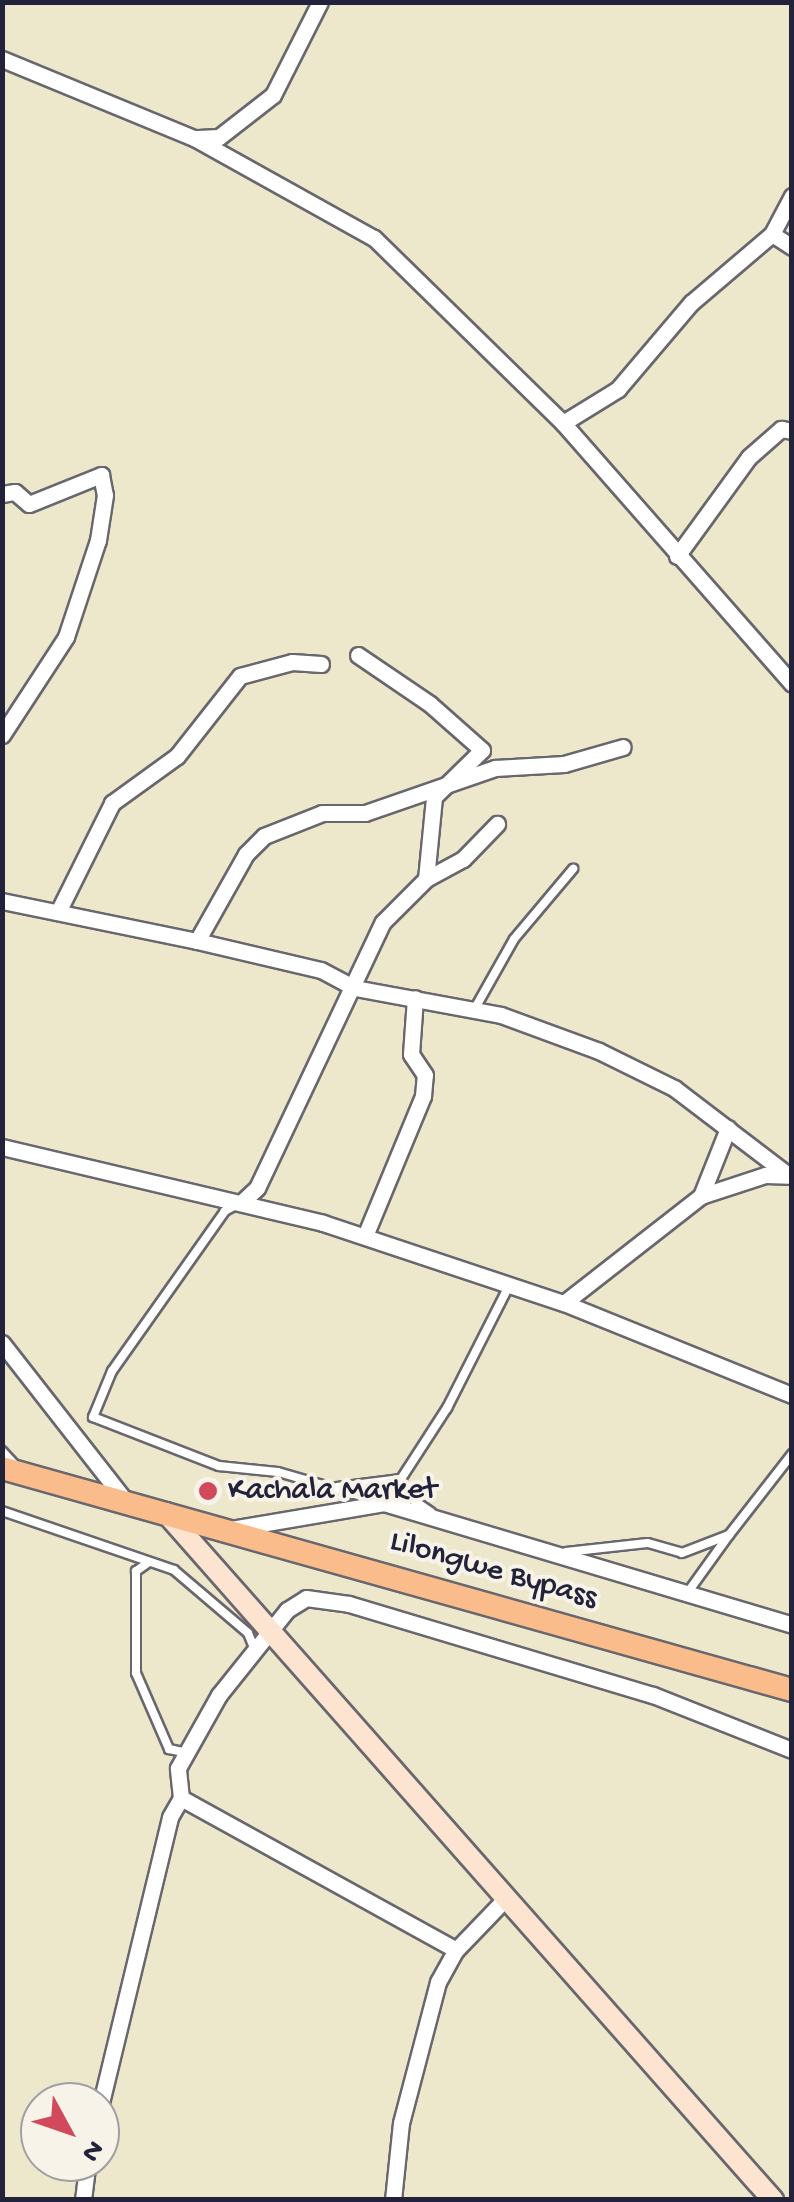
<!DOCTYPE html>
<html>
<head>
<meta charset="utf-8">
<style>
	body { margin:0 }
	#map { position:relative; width:794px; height:2202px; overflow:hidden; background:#ede7cc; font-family:"Gochi Hand",sans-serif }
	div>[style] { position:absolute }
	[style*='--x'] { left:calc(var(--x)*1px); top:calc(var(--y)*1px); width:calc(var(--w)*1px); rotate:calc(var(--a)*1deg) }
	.roads { filter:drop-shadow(2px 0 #69676e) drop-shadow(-2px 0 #69676e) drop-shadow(0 2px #69676e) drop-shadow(0 -2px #69676e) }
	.lane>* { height:8px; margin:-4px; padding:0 4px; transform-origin:4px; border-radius:4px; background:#fff }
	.street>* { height:15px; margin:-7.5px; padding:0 7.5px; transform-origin:7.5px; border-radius:7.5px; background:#fff }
	.secondary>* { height:20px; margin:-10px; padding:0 10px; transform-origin:10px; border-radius:10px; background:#fde4d0 }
	.primary>* { height:22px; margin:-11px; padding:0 11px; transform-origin:11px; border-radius:11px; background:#f9bc8a }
	.dots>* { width:28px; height:28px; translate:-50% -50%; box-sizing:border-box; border:5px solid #f7f3e8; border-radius:50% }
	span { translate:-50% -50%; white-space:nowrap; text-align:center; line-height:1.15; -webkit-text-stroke:8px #f7f3e8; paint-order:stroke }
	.poi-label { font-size:32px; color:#22223b }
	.left { translate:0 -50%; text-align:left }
	.street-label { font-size:32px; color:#22223b }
	.frame { position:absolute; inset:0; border:5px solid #22223b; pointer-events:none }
	.north { position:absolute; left:20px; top:2082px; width:100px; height:100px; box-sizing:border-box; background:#f7f3e8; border:2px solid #a29fa3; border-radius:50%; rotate:130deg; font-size:28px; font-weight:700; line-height:40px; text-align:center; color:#22223b }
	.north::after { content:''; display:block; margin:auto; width:35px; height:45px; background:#d1495b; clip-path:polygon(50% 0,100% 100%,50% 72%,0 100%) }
</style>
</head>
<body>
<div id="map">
	<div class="roads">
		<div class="lane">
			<div style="--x:474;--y:1010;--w:81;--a:-60.6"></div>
			<div style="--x:514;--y:939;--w:92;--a:-49.9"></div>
			<div style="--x:238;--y:1204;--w:15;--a:152"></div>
			<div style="--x:225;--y:1211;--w:196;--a:125.2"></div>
			<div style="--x:112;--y:1371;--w:50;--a:112.4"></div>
			<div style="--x:93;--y:1417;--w:135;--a:21.3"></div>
			<div style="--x:219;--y:1466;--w:59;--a:5.8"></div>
			<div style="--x:278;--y:1472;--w:101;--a:16.1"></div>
			<div style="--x:2;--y:1451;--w:21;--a:47"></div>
			<div style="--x:337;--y:1487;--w:64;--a:-7.1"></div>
			<div style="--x:2;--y:1511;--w:182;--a:18.9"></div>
			<div style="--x:174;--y:1570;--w:97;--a:40.4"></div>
			<div style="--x:248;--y:1633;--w:16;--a:68"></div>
			<div style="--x:431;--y:1512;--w:30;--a:-146"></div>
			<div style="--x:406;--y:1495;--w:17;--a:-107"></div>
			<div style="--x:401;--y:1479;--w:85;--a:-57.1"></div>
			<div style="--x:447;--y:1408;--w:139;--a:-63.1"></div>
			<div style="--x:566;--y:1552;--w:82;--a:-6.3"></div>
			<div style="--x:648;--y:1543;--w:35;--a:16"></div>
			<div style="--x:682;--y:1553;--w:50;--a:-21"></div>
			<div style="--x:729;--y:1535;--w:103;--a:-52.1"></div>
			<div style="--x:149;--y:1562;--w:16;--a:145"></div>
			<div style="--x:136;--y:1571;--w:102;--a:90"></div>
			<div style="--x:136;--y:1673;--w:83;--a:66.5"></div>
			<div style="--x:169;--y:1749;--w:14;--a:12"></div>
			<div style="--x:688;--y:1592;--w:70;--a:-54.3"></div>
		</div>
		<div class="street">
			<div style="--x:2;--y:59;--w:208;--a:22.4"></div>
			<div style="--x:194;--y:138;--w:206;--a:29.1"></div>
			<div style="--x:374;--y:238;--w:264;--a:44.4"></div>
			<div style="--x:563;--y:423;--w:347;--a:48.7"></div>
			<div style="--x:198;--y:138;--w:21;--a:-3"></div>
			<div style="--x:219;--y:137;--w:68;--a:-37.9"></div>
			<div style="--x:273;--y:95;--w:104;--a:-63.2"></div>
			<div style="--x:772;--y:234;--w:24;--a:33"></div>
			<div style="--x:563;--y:423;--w:65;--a:-31.7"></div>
			<div style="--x:618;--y:389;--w:113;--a:-49.7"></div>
			<div style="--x:691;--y:303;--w:106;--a:-40.4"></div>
			<div style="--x:772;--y:234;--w:43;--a:-62.2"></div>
			<div style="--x:2;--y:494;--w:13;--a:-9"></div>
			<div style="--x:15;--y:492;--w:18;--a:41"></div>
			<div style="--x:29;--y:504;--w:78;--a:-21.9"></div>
			<div style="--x:101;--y:475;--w:20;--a:79"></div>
			<div style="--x:105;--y:495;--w:46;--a:98.8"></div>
			<div style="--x:98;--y:540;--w:102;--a:108.3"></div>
			<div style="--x:66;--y:637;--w:117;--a:123.1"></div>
			<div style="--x:677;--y:556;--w:122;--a:-54"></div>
			<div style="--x:749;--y:457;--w:43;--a:-41.2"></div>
			<div style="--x:781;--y:429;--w:11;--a:10"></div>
			<div style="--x:426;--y:879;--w:42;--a:-28.4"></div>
			<div style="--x:463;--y:859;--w:49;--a:-45.8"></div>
			<div style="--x:2;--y:901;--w:199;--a:11.6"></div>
			<div style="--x:197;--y:941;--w:100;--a:-60.6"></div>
			<div style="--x:246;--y:854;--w:25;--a:-45"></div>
			<div style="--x:264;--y:836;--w:62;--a:-21.6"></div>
			<div style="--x:322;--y:813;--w:43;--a:0"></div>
			<div style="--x:365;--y:813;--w:138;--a:-19.1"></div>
			<div style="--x:495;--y:768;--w:69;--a:-3.3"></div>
			<div style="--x:564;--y:764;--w:61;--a:-16.1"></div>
			<div style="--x:58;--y:912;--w:122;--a:-63.6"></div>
			<div style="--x:112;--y:803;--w:80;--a:-35.9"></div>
			<div style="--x:177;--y:756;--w:102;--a:-51.8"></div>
			<div style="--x:240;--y:676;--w:54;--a:-15.1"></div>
			<div style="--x:292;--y:662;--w:29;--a:4"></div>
			<div style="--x:197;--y:941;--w:127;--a:13.2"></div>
			<div style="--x:321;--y:970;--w:38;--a:28"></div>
			<div style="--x:355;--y:988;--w:148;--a:10.5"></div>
			<div style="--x:501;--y:1015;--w:104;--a:20.2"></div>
			<div style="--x:599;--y:1051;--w:84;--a:26.3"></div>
			<div style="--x:674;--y:1088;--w:143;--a:37.3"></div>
			<div style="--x:2;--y:1147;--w:330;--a:13.3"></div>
			<div style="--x:323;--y:1223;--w:254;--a:18.4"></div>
			<div style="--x:564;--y:1303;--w:246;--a:22"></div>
			<div style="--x:701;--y:1196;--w:67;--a:-18.2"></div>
			<div style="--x:765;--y:1175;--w:24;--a:2"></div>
			<div style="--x:243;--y:1201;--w:19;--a:-43"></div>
			<div style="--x:257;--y:1188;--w:294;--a:-64.7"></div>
			<div style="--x:383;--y:922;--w:61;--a:-45"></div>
			<div style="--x:426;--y:879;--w:82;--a:-84.4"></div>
			<div style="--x:434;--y:797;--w:67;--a:-44.4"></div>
			<div style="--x:482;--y:750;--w:69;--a:-138.5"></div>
			<div style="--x:430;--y:704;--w:87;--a:-145.8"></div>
			<div style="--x:365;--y:1236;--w:152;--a:-67.5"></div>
			<div style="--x:423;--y:1096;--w:21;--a:-85"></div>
			<div style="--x:425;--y:1075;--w:25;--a:-124"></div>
			<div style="--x:411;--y:1054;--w:56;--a:-85.9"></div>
			<div style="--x:564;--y:1303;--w:174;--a:-38"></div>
			<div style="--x:701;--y:1196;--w:73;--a:-68.3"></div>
			<div style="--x:2;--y:1343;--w:203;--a:52"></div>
			<div style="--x:231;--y:1529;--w:155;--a:-9.6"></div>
			<div style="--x:384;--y:1503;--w:426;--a:16.6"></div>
			<div style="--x:181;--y:1798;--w:314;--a:28.9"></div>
			<div style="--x:100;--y:2107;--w:298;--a:-76.4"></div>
			<div style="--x:170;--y:1817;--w:22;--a:-60"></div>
			<div style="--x:181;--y:1798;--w:30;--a:-96"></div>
			<div style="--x:178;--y:1768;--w:84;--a:-60.7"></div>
			<div style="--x:219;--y:1695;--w:109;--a:-51.3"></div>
			<div style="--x:287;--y:1610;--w:22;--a:-32"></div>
			<div style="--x:306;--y:1598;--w:43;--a:7.9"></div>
			<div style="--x:349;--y:1604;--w:317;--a:16.7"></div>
			<div style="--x:653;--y:1695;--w:149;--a:21.6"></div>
			<div style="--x:83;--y:2200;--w:38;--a:-83"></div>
			<div style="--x:393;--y:2200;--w:77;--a:-84.1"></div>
			<div style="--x:401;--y:2123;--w:146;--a:-75.3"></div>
			<div style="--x:438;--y:1982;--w:37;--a:-61"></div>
			<div style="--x:456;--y:1950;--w:71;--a:-46.1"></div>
		</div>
		<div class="secondary">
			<div style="--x:166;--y:1513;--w:917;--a:48.54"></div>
		</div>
		<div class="primary">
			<div style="--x:2;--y:1468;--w:821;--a:15.7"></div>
		</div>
	</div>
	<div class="dots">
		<div style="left:208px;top:1491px;background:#d1495b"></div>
	</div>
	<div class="poi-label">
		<span class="left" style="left:228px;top:1491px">Kachala Market</span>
	</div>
	<div class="street-label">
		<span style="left:493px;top:1571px;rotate:16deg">Lilongwe Bypass</span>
	</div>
	<div class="frame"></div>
	<div class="north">N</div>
</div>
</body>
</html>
